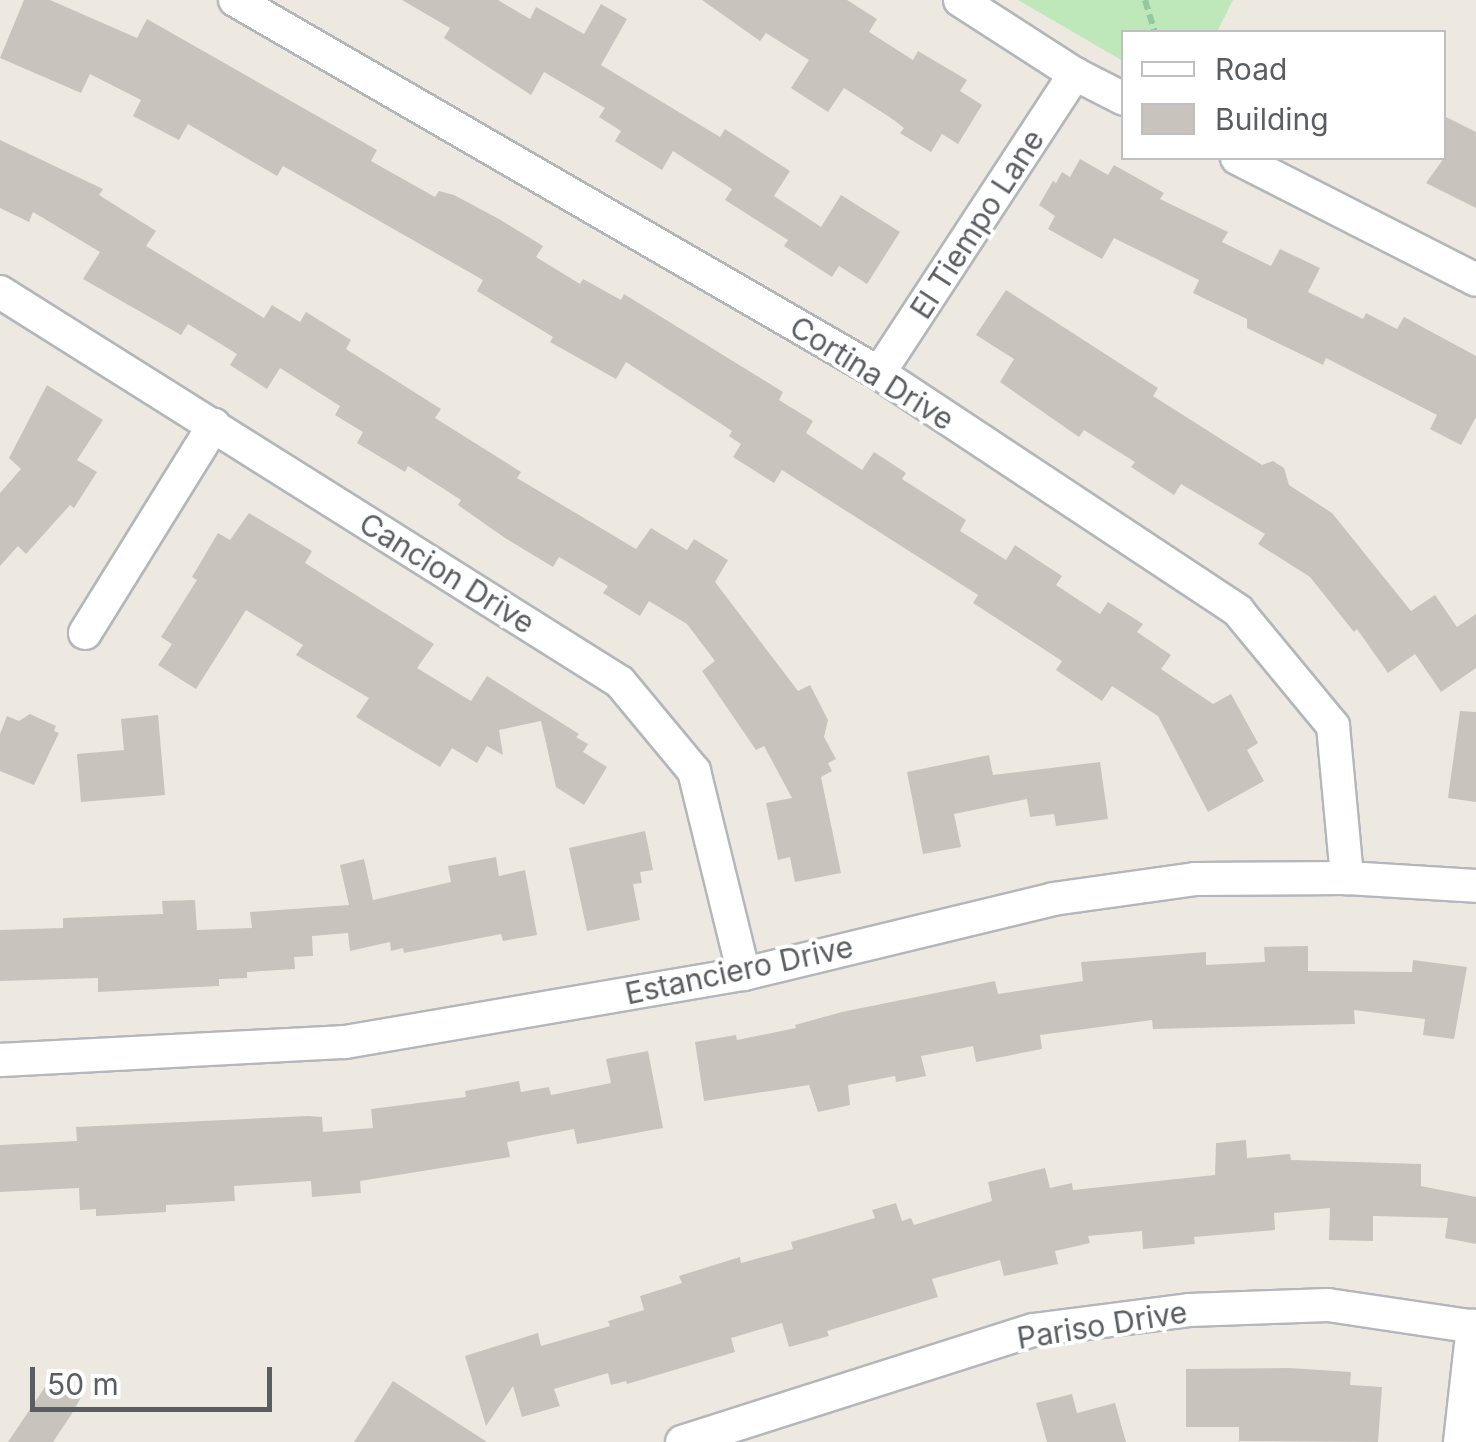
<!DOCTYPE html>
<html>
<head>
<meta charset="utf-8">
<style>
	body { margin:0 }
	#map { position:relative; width:1476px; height:1442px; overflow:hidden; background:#ede9e0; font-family:Inter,sans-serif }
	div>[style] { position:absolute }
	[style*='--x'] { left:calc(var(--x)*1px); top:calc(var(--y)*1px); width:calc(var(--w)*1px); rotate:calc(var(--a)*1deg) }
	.green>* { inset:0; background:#bee7ba }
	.building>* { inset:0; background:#c8c4bd }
	.path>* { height:6px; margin-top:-3px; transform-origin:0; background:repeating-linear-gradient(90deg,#93c99d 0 10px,transparent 0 15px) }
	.roads { filter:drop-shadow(2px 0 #b3b7bc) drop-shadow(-2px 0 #b3b7bc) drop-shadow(0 2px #b3b7bc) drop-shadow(0 -2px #b3b7bc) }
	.minor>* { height:32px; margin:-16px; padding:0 16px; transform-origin:16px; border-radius:16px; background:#fff }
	span { translate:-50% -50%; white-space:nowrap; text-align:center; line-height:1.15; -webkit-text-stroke:8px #fff; paint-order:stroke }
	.street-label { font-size:30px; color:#595e62 }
	.legend { position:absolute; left:1121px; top:30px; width:325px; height:130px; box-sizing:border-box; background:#fff; border:2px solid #bdbfc0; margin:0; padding:12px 18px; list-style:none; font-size:30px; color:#595e62 }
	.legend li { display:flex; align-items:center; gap:20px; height:50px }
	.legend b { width:50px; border:2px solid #bdbfc0 }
	.scale { position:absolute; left:30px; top:1367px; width:242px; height:45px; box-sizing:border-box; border:5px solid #595e62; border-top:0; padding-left:12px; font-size:30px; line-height:35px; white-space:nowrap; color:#595e62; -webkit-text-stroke:8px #fff; paint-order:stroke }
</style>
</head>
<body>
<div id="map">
	<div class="green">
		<div style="clip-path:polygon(1018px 0,1233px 0,1217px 32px,1124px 32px,1123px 61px)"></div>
	</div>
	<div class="building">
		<div style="clip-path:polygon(24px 0,50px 0,137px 38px,147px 19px,377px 150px,371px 161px,435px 197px,439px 191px,454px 195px,499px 219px,543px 246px,536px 257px,580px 284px,583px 279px,621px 300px,624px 294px,783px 392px,779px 400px,813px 421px,806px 433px,862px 470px,874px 452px,906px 473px,902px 479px,966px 520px,960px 531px,1006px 560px,1015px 545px,1062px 576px,1056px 585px,1100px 614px,1108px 602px,1143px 624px,1137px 632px,1171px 655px,1161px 669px,1213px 704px,1231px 694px,1258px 743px,1247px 750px,1264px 781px,1208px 812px,1158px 716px,1112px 686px,1102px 701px,1056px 670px,1062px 661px,973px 603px,978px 595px,782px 470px,774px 483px,733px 457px,741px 444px,729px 436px,732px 431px,626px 362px,616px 379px,550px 342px,553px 337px,477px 291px,483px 280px,283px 166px,277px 176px,188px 124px,179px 140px,133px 116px,141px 100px,90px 74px,81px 93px,0 58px)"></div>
		<div style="clip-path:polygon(402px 0,498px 0,530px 19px,536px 7px,584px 34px,601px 4px,627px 19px,601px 65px,720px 137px,725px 129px,790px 171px,774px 196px,821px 227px,841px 195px,900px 232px,867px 284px,839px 266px,832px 277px,784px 246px,788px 240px,725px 200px,732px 189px,673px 151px,662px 170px,615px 141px,621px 131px,599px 117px,605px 108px,544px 72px,531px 95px,444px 38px,450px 28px)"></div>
		<div style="clip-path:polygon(702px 0,847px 0,877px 19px,869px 32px,913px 60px,918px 51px,967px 80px,960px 91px,982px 105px,958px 144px,942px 134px,931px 152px,900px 133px,904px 128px,891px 118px,844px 88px,828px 112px,791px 88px,809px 60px,766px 33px,760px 41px)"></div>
		<div style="clip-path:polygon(1444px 116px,1476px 132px,1476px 208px,1426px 183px,1444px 158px)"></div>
		<div style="clip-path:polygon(0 140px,103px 189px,99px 195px,156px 231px,146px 246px,264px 318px,272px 305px,300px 322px,306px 312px,351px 340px,346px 349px,441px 409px,435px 418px,521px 472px,517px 478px,636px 549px,651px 528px,687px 550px,694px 539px,728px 560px,715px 582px,798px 691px,810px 685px,828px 720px,824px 737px,836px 759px,828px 763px,832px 771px,821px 777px,841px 873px,795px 882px,790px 857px,778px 860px,766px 803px,792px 798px,764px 746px,756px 750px,702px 671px,715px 661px,687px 624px,649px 601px,640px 616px,603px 593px,608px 586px,559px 557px,553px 567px,505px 538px,458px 505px,461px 500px,408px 466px,405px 472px,357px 443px,363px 432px,335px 415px,340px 406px,280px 368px,267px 389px,230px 365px,237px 354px,188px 324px,181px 335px,83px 279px,100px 252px,33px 212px,29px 222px,0 208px)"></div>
		<div style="clip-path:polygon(1080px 159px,1108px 175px,1114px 165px,1164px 193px,1160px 199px,1228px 232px,1222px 242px,1271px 266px,1280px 249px,1320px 268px,1308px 292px,1363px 319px,1366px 313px,1397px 329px,1404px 317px,1476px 356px,1476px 417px,1461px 445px,1430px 429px,1437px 415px,1326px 358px,1323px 365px,1247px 328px,1247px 319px,1193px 293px,1199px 280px,1114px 238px,1102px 259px,1048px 229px,1055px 216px,1039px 205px,1053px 181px,1056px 183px,1062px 172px,1070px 177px)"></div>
		<div style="clip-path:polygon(1006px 290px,1158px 388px,1153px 396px,1262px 465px,1273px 461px,1284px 468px,1289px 485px,1332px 513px,1411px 611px,1435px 595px,1457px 627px,1476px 614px,1476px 668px,1441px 692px,1415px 654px,1388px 673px,1357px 629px,1354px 632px,1310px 577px,1258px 544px,1265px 534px,1181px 484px,1174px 495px,1131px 467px,1135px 462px,1084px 430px,1079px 437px,1000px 382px,1014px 359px,976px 335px)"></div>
		<div style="clip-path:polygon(47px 385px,103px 420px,77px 460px,97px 472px,74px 508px,70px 505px,26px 554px,18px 546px,0 566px,0 493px,21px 469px,9px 458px)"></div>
		<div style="clip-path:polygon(249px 513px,312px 551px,305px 563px,434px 644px,417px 668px,471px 701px,487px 676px,579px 734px,576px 737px,588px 744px,583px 752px,607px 767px,584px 805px,556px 787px,541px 721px,499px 730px,503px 755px,487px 746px,477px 763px,452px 748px,440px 767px,356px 717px,369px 698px,296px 655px,303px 645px,246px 610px,196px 689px,158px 665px,172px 644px,161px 637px,197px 580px,192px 577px,218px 533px,230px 540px)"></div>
		<div style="clip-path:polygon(1460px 711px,1476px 712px,1476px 802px,1448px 798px)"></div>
		<div style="clip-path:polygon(30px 714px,56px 726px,54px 731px,59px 733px,34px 785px,0 771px,0 734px,7px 716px,19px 721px)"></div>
		<div style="clip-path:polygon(158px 715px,165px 795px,81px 802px,77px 754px,124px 750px,121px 719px)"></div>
		<div style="clip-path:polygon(989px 755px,993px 775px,1100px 762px,1108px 819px,1056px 826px,1054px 814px,1030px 817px,1027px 799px,954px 814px,961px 847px,923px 854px,907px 772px)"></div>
		<div style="clip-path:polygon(645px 831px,653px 870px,640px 872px,642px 883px,633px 884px,640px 920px,587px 931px,569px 848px)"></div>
		<div style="clip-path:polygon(496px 857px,499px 876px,525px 870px,537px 935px,503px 941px,501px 934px,404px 953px,403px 948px,391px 951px,390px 942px,350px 951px,348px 933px,312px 936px,313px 956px,294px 957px,295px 969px,247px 972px,247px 978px,219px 979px,219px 986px,98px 992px,98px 978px,0 981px,0 930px,63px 928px,63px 918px,163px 914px,162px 901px,195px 900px,197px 930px,252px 928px,250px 912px,349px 905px,340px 865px,364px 859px,373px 900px,451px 882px,448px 866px)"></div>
		<div style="clip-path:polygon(1308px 946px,1308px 971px,1412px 972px,1413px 960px,1467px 967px,1454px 1039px,1423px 1035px,1425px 1019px,1354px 1010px,1355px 1024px,1153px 1029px,1152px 1020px,1040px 1035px,1042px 1049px,976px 1062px,973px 1046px,921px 1056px,926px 1076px,896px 1082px,895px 1076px,848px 1085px,850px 1105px,818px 1112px,809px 1085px,704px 1101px,695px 1042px,736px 1035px,737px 1040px,796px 1028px,795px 1025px,842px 1012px,995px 981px,998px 994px,1083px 981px,1081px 962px,1206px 952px,1206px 965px,1265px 962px,1264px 947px)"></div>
		<div style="clip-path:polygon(648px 1051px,663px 1128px,577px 1144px,574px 1129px,507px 1142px,510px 1157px,360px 1181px,361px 1193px,312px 1197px,311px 1181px,234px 1186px,235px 1201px,166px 1205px,166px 1212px,96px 1216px,96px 1209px,80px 1210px,79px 1188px,0 1192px,0 1145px,77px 1141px,76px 1127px,308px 1116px,322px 1117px,323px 1132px,373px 1128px,371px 1109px,466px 1097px,465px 1091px,519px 1081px,521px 1092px,549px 1087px,551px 1095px,611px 1083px,606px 1059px)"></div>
		<div style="clip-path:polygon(1246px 1140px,1247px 1158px,1290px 1154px,1291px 1160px,1421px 1164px,1421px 1186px,1476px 1197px,1476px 1244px,1445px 1238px,1448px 1218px,1373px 1216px,1373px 1241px,1329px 1240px,1330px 1208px,1274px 1213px,1275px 1230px,1194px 1237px,1195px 1244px,1143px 1249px,1142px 1231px,1088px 1236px,1090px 1243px,1055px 1251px,1058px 1264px,1004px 1276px,1000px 1260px,932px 1279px,938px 1297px,827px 1331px,829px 1336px,789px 1347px,782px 1323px,731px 1338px,735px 1352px,627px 1384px,626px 1381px,611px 1385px,608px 1373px,554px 1389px,560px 1406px,522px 1417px,513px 1386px,486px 1426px,465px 1356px,538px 1333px,541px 1346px,610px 1326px,608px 1321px,644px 1310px,640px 1296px,682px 1283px,679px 1276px,740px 1257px,741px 1263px,793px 1249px,791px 1242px,875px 1218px,872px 1210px,896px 1203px,902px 1221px,911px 1218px,914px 1225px,992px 1201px,988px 1182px,1045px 1168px,1050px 1188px,1072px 1183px,1073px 1190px,1215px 1175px,1216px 1143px)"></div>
		<div style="clip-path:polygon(1289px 1368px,1351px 1372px,1350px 1385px,1382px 1387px,1378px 1442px,1239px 1441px,1239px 1427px,1186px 1427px,1186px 1369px)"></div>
		<div style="clip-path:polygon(53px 1375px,83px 1394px,71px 1415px,53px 1442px,8px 1442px)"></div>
		<div style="clip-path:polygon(393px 1381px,487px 1442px,354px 1442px)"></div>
		<div style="clip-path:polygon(1072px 1394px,1077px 1413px,1115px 1403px,1126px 1442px,1047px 1442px,1036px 1403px)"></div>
	</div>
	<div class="path">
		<div style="--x:1145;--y:0;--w:34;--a:73"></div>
	</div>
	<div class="roads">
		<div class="minor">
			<div style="--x:235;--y:0;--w:744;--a:30.08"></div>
			<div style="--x:879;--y:373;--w:431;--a:33.5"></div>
			<div style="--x:1238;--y:611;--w:149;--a:50.4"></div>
			<div style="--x:1333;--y:726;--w:153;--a:84.7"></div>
			<div style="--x:960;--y:0;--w:137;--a:32.8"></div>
			<div style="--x:1075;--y:74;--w:55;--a:27"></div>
			<div style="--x:1237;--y:158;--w:268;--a:27"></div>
			<div style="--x:0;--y:292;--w:732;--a:32.17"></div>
			<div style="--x:620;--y:682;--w:116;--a:50.3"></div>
			<div style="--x:694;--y:771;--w:209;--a:76.2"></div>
			<div style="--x:879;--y:373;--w:358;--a:-56.8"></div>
			<div style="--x:85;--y:633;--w:245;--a:-58.2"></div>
			<div style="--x:0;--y:1060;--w:345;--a:-3"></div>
			<div style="--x:345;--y:1042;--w:405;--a:-9.7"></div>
			<div style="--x:744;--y:974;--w:318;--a:-13.6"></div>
			<div style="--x:1053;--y:899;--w:143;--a:-8"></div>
			<div style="--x:1195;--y:879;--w:152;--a:-0.4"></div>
			<div style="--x:1347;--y:878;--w:129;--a:3.5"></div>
			<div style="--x:682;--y:1442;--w:368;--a:-17.7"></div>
			<div style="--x:1033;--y:1330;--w:157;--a:-7.3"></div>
			<div style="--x:1189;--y:1310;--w:139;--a:-2.1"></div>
			<div style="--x:1328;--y:1305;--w:150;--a:8.5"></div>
			<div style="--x:1460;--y:1442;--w:117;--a:-83.6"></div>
		</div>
	</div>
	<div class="street-label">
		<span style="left:977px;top:224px;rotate:-57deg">El Tiempo Lane</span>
		<span style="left:872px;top:373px;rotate:32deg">Cortina Drive</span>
		<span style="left:447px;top:573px;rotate:32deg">Cancion Drive</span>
		<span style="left:739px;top:970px;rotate:-12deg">Estanciero Drive</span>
		<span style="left:1102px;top:1325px;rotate:-9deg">Pariso Drive</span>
	</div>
	<ul class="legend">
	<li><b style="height:12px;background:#fff"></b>Road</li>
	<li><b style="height:28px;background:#c8c4bd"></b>Building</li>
	</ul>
	<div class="scale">50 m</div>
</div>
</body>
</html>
